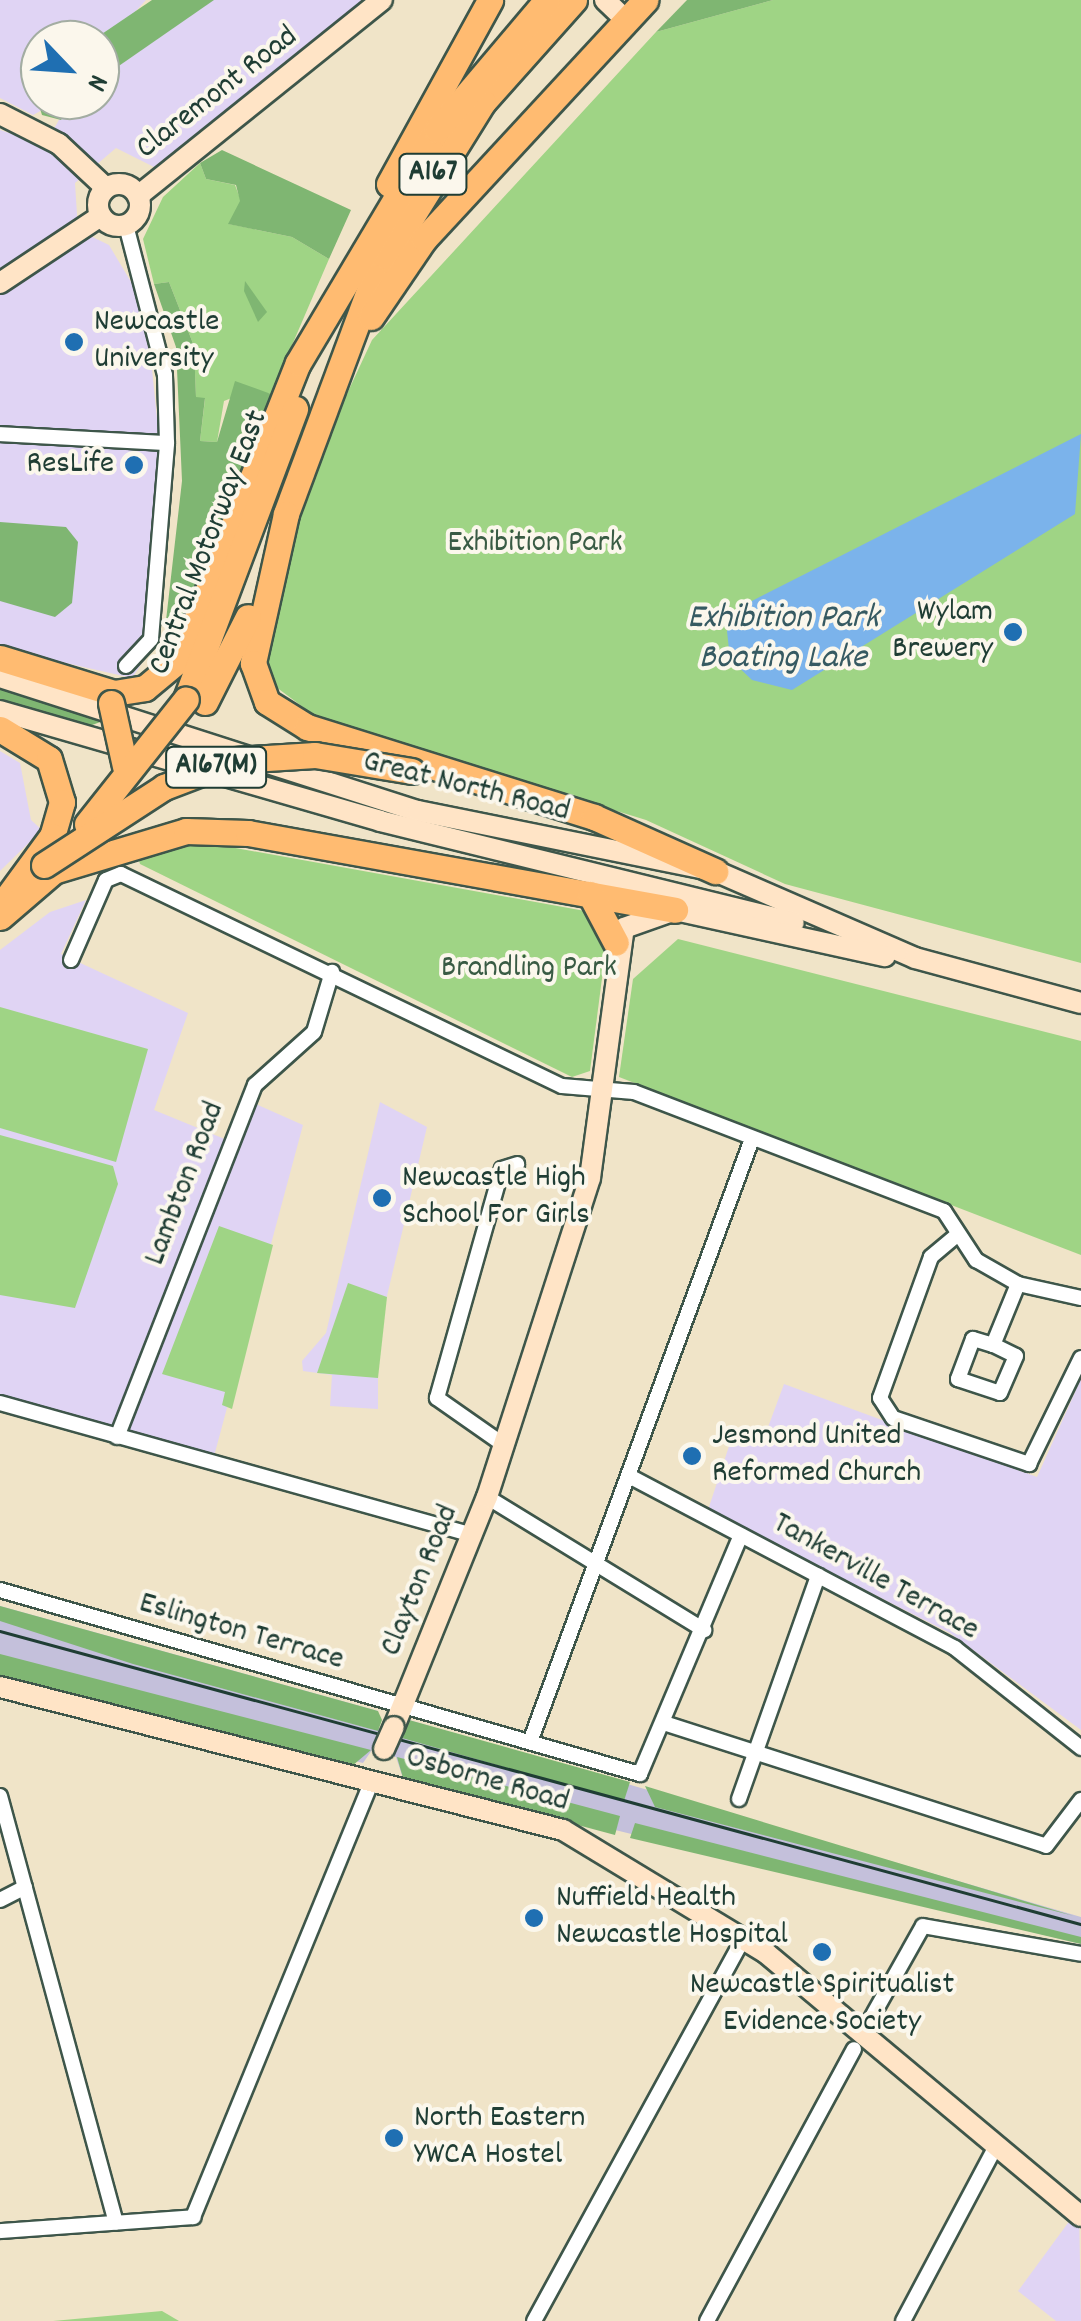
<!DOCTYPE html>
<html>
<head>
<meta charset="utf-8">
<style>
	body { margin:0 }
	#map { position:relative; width:1081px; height:2321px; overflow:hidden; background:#f0e4c8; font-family:Dekko,sans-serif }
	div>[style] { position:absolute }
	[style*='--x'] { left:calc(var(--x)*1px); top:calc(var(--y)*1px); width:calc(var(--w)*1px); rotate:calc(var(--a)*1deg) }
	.built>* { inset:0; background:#e0d4f4 }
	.industrial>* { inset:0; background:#c4c0db }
	.green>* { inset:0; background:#9fd485 }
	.forest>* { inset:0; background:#7fb672 }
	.water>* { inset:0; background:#7bb3eb }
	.roads { filter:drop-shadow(2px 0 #3e564a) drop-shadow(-2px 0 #3e564a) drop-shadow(0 2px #3e564a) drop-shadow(0 -2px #3e564a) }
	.street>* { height:14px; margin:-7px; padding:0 7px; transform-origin:7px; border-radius:7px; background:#fff }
	.secondary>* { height:20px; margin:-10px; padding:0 10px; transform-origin:10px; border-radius:10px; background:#ffe4c6 }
	.secondary>.ring { margin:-10px; padding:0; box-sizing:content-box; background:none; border:20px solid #ffe4c6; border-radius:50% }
	.highway>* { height:25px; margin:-12.5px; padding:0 12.5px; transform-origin:12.5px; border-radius:12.5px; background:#ffbb71 }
	.tram>* { height:2.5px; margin:-1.25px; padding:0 1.25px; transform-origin:1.25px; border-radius:1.25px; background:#1f3d34 }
	.bridges { filter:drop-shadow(2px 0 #3e564a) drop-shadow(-2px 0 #3e564a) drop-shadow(0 2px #3e564a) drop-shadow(0 -2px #3e564a) }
	.secondary-bridge>* { height:20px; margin:-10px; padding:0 10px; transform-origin:10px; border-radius:10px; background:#ffe4c6 }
	.highway-bridge>* { height:25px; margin:-12.5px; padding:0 12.5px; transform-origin:12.5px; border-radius:12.5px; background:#ffbb71 }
	.dots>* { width:28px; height:28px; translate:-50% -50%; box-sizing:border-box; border:5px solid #fbf7ec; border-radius:50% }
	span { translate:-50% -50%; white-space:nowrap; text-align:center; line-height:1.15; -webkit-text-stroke:8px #fbf7ec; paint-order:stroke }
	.shield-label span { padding:2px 8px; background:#fbf7ec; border:2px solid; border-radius:8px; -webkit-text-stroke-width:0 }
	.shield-label { font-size:30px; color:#1f3d34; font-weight:700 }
	.street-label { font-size:32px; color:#1f3d34 }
	.poi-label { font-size:32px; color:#1f3d34 }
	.left { translate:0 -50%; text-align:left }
	.right { translate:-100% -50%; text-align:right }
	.park-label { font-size:32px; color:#395b44 }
	.water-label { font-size:35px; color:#365a62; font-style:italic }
	.north { position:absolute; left:20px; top:20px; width:100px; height:100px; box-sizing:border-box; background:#fbf7ec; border:2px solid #a3ada2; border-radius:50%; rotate:115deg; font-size:28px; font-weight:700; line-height:40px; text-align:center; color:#1f3d34 }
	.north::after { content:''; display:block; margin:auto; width:35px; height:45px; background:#1f6fb2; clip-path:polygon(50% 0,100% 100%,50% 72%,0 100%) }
</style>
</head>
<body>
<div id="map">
	<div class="built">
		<div style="clip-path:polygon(0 0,146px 0,100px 50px,100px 40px,40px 40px,44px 109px,33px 115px,0 98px)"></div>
		<div style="clip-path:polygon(178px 0,363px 0,154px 167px,116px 148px,75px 183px,78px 230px,109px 245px,134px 287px,151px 359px,159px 439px,145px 631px,160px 636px,132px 678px,0 648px,0 130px,45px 145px,70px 100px,100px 100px,100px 61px)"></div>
		<div style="clip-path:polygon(0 751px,20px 763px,31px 820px,42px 830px,0 871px)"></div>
		<div style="clip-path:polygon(86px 900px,61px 954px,188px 1013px,154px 1110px,232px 1142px,249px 1101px,303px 1125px,213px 1460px,0 1399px,0 950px,50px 912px)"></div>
		<div style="clip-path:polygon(380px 1102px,427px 1127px,378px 1334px,378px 1409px,330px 1406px,332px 1375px,303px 1371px,302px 1361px,326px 1333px)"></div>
		<div style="clip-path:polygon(1081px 1379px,1081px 1730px,950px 1633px,708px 1510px,735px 1428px,764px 1438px,784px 1384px,1037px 1477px)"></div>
		<div style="clip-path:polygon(1079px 2208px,1081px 2321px,1056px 2321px,1018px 2291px)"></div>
	</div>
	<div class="industrial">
		<div style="clip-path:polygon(0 1606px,378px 1711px,379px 1731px,401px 1737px,409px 1720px,1081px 1917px,1081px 1944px,403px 1778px,396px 1757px,372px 1750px,363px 1763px,0 1675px)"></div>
	</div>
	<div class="green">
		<div style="clip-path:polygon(773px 0,1081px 0,1081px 963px,785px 884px,646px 820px,319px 719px,272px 684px,261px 636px,326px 439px,372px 340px,656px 32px)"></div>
		<div style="clip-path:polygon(200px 163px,206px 179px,235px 185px,241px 201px,229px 224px,292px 237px,329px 259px,271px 394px,252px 390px,224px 401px,217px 442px,200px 441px,205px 399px,196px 398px,194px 346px,169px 282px,154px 284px,143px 239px,163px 197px)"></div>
		<div style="clip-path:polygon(197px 841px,596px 913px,608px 932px,590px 1071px,572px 1077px,140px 864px,138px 857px)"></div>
		<div style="clip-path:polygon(678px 939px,1081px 1041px,1081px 1255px,619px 1077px,633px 979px)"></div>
		<div style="clip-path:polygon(0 1007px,148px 1049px,116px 1162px,0 1128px)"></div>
		<div style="clip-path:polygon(0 1135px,113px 1166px,118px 1184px,75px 1308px,0 1295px)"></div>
		<div style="clip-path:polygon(219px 1226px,273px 1245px,232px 1409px,222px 1405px,225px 1392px,162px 1374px)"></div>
		<div style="clip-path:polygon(348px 1283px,387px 1297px,378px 1378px,317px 1373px)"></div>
		<div style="clip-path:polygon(162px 2311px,179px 2321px,53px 2321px)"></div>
	</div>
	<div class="forest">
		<div style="clip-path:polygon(152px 0,214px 0,100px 79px,93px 40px)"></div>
		<div style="clip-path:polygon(687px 0,773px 0,656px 32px)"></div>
		<div style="clip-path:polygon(37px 99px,40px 96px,73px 100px,61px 120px,42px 115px)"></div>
		<div style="clip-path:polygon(222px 150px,351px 210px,329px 259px,292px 237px,228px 224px,240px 201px,236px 185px,206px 179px,200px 163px)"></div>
		<div style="clip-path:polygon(245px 281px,267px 312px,258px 322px,244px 291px)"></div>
		<div style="clip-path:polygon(169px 282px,194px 346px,196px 397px,205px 398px,200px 441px,217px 442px,235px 381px,271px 394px,185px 630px,161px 664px,182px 481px,176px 347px,154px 284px)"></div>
		<div style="clip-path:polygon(0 522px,66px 527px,78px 542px,72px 603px,55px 617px,0 601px)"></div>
		<div style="clip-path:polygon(0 686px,103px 721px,84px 728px,0 701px)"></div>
		<div style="clip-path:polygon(0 1606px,378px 1711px,382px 1720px,378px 1731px,133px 1664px,0 1621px)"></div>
		<div style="clip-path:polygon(0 1654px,371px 1750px,352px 1766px,0 1675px)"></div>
		<div style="clip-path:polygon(409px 1720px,630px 1782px,624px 1801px,402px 1738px)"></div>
		<div style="clip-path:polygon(397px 1757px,620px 1816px,615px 1835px,403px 1778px)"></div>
		<div style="clip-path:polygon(645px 1786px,842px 1846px,1074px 1916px,655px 1807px)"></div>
		<div style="clip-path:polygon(635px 1823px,1081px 1937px,1081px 1944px,630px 1838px)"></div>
	</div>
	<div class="water">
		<div style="clip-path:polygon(1081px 434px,1075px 514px,792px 690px,752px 680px,730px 659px,727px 631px,744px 605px)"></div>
	</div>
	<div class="roads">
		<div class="street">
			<div style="--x:0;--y:434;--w:167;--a:3.1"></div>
			<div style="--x:126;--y:666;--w:37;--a:-47"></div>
			<div style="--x:151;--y:639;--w:197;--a:-85.3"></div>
			<div style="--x:167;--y:443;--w:68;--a:-91.7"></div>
			<div style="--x:165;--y:375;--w:155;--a:-104.6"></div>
			<div style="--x:71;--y:960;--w:87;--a:-66.4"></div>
			<div style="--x:106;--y:880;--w:16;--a:-22"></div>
			<div style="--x:121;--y:874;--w:489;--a:25.7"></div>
			<div style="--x:562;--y:1086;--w:72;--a:4.8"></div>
			<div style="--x:634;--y:1092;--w:332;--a:21"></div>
			<div style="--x:944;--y:1211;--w:59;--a:56.9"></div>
			<div style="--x:976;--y:1260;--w:48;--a:29.7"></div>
			<div style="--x:1018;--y:1284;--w:65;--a:12.5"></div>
			<div style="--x:957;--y:1235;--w:34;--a:140"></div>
			<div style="--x:931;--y:1257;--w:150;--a:109.9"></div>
			<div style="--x:880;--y:1398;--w:24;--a:57"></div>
			<div style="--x:893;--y:1418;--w:144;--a:18.7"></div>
			<div style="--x:1029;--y:1464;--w:118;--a:-63.9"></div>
			<div style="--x:993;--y:1345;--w:21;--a:-163"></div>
			<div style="--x:973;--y:1339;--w:43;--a:110.6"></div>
			<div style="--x:958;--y:1379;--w:44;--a:18.4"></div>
			<div style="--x:1000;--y:1393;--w:40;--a:-66.6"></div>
			<div style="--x:1016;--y:1356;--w:25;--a:-154"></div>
			<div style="--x:993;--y:1345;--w:66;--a:-67.7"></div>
			<div style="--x:0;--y:1403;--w:490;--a:15.6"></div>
			<div style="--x:117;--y:1437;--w:378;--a:-68.6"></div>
			<div style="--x:255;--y:1085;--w:79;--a:-41.9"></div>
			<div style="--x:314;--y:1032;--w:63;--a:-73.3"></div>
			<div style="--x:504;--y:1445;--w:82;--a:-145"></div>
			<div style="--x:437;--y:1398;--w:238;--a:-74.2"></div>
			<div style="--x:502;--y:1169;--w:16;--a:-18"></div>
			<div style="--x:629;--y:1476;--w:369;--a:27.8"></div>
			<div style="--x:955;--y:1648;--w:161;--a:38.4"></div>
			<div style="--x:487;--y:1497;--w:255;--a:31.5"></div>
			<div style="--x:0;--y:1590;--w:666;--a:16.04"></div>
			<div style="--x:640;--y:1774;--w:259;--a:-67.1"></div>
			<div style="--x:667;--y:1724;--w:398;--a:17.8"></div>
			<div style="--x:1046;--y:1846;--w:58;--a:-52.7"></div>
			<div style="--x:530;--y:1742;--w:643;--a:-69.79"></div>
			<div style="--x:0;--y:1796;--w:442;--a:74.8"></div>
			<div style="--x:739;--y:1799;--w:237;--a:-70.5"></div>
			<div style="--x:0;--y:1900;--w:28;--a:-27"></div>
			<div style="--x:864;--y:2031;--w:120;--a:-60.7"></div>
			<div style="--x:923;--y:1926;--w:160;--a:10"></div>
			<div style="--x:0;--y:2231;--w:194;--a:-4.1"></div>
			<div style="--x:193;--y:2217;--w:472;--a:-67.7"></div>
			<div style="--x:534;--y:2321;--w:437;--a:-61.3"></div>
			<div style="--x:707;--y:2321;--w:309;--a:-61.6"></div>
			<div style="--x:903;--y:2321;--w:200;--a:-62"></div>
		</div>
		<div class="secondary">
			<div style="--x:605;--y:0;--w:29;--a:44"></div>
			<div style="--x:0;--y:114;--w:66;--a:27"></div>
			<div style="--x:59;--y:144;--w:64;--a:43.1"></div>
			<div class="ring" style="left:98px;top:184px;width:22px;height:22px"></div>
			<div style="--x:138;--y:196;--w:313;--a:-38.8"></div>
			<div style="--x:0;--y:283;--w:121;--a:-33.6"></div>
			<div style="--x:0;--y:677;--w:439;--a:17.8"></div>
			<div style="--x:418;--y:811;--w:303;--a:11.4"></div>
			<div style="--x:715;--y:871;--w:218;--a:23.5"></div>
			<div style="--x:915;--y:958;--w:172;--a:15.2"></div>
			<div style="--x:0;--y:711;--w:396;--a:16.1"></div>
			<div style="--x:380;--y:821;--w:426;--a:13.8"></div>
			<div style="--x:0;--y:1687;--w:581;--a:14.25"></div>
			<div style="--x:563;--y:1830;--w:237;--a:31.2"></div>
			<div style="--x:766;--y:1953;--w:410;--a:39.9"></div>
			<div style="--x:394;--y:1727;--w:248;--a:-68"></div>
			<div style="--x:487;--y:1497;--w:335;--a:-72.1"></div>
			<div style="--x:590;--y:1178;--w:252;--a:-82.3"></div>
			<div style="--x:624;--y:928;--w:54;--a:-19.4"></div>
			<div style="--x:675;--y:910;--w:215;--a:12.4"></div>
		</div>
		<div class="highway">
			<div style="--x:574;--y:0;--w:137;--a:131.7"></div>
			<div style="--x:483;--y:102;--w:206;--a:121.9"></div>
			<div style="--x:374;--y:277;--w:253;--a:110.4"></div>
			<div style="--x:286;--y:514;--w:153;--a:102.5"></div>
			<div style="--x:253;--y:663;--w:41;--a:70.3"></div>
			<div style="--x:267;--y:702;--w:47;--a:32"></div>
			<div style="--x:307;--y:727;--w:301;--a:17.4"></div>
			<div style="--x:594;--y:817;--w:133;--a:24.1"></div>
			<div style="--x:389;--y:184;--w:210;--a:-61.2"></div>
			<div style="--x:371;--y:317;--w:94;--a:-55.8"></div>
			<div style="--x:424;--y:239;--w:326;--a:-47.2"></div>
			<div style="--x:0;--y:658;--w:119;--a:17.1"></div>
			<div style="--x:114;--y:693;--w:31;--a:-9"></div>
			<div style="--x:145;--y:688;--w:47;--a:-39.8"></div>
			<div style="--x:181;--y:658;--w:317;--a:-68.4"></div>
			<div style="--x:298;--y:363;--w:271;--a:-59.2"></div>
			<div style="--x:437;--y:130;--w:170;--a:-49.8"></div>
			<div style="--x:186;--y:699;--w:310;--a:-69.4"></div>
			<div style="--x:205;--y:702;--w:95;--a:-63.2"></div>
			<div style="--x:0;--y:729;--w:57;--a:31.5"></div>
			<div style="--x:49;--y:759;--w:45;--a:73.2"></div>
			<div style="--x:62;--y:802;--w:35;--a:106"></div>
			<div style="--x:52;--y:836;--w:73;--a:126.1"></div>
			<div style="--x:53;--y:871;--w:139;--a:-16.7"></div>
			<div style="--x:186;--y:831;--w:62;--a:1.8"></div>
			<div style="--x:248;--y:833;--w:434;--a:10.2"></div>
			<div style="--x:590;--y:894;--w:55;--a:62"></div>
			<div style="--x:0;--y:917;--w:84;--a:-40.7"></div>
		</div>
	</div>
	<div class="tram">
		<div style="--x:0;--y:1631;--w:1120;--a:15.17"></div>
	</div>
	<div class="bridges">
		<div class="secondary-bridge">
			<div style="--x:384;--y:1749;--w:24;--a:-66"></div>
		</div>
		<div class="highway-bridge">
			<div style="--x:111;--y:703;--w:65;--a:77.5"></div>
			<div style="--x:87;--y:824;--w:159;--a:-51.6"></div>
			<div style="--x:44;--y:865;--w:143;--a:-33"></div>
			<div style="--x:164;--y:787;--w:76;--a:-20.8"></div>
			<div style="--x:235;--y:760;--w:80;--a:-3.6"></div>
			<div style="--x:315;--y:755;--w:98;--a:9.4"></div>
		</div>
	</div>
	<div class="dots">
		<div style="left:74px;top:342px;background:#1f6fb2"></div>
		<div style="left:134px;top:465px;background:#1f6fb2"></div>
		<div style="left:1013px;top:632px;background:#1f6fb2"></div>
		<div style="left:382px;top:1198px;background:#1f6fb2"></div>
		<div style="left:692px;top:1456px;background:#1f6fb2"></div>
		<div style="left:534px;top:1918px;background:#1f6fb2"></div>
		<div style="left:822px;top:1952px;background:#1f6fb2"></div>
		<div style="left:394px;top:2138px;background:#1f6fb2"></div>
	</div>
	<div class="shield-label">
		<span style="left:433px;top:174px">A167</span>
		<span style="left:216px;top:767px">A167(M)</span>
	</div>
	<div class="street-label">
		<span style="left:218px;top:94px;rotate:-38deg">Claremont Road</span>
		<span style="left:210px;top:543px;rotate:-69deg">Central Motorway East</span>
		<span style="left:466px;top:788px;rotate:14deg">Great North Road</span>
		<span style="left:186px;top:1184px;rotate:-69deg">Lambton Road</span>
		<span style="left:875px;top:1578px;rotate:29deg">Tankerville Terrace</span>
		<span style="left:421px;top:1581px;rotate:-68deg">Clayton Road</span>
		<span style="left:241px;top:1633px;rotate:16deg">Eslington Terrace</span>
		<span style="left:487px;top:1781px;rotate:16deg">Osborne Road</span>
	</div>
	<div class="poi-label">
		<span class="left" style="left:94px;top:342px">Newcastle<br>University</span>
		<span class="right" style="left:114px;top:465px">ResLife</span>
		<span class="right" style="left:993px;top:632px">Wylam<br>Brewery</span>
		<span class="left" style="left:402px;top:1198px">Newcastle High<br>School For Girls</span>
		<span class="left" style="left:712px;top:1456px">Jesmond United<br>Reformed Church</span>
		<span class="left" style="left:556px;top:1918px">Nuffield Health<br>Newcastle Hospital</span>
		<span style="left:822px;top:2005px">Newcastle Spiritualist<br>Evidence Society</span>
		<span class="left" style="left:414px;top:2138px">North Eastern<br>YWCA Hostel</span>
	</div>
	<div class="park-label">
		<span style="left:535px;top:544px">Exhibition Park</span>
		<span style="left:529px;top:969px">Brandling Park</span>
	</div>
	<div class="water-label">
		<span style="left:783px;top:639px">Exhibition Park<br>Boating Lake</span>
	</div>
	<div class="north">N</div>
</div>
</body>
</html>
